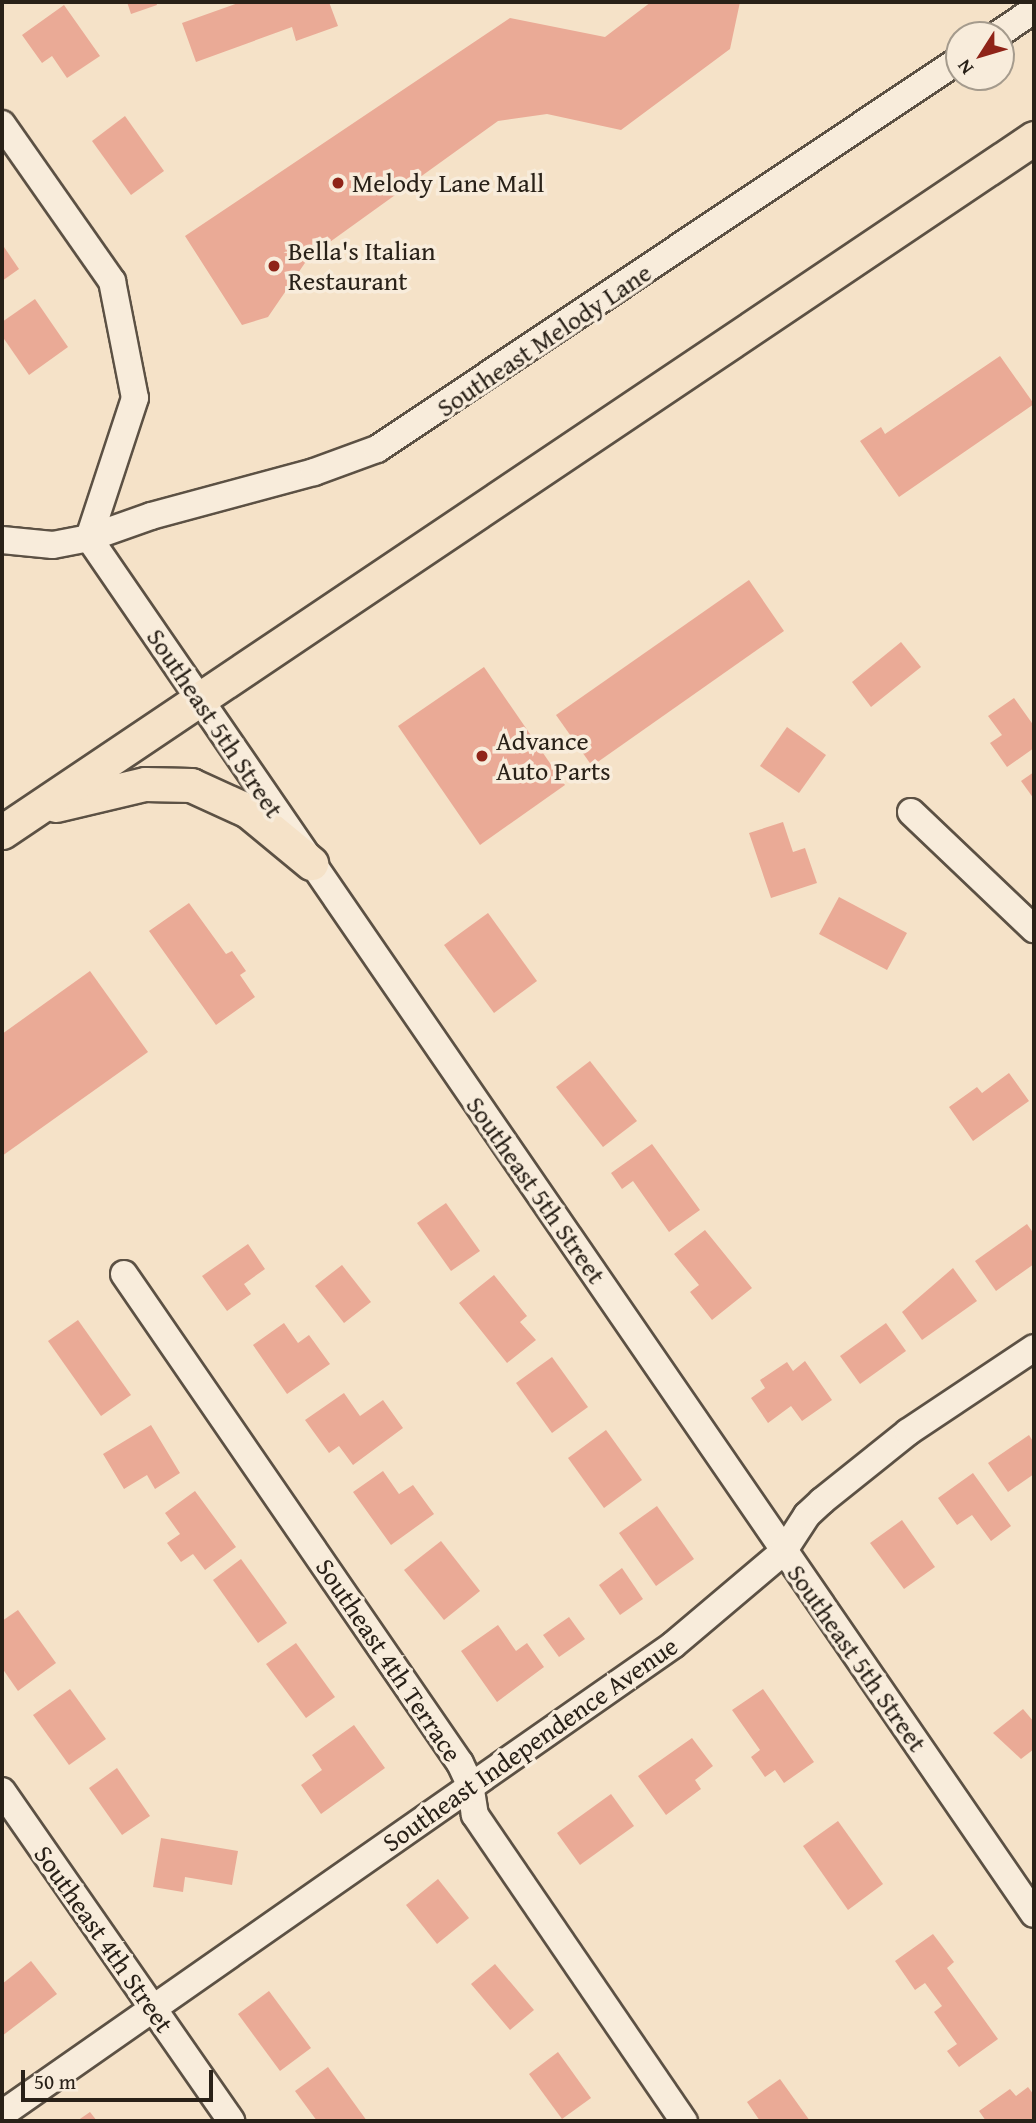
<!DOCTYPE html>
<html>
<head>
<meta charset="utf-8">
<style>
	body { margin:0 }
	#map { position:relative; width:1036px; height:2123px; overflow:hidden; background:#f5e2c8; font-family:"Gentium Book Plus",serif }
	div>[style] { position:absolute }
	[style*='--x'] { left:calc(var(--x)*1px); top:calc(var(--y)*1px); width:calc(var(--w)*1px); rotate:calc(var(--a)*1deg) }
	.building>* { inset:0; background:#eaaa96 }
	.roads { filter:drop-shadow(2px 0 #5c5144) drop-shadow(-2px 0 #5c5144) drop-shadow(0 2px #5c5144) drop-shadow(0 -2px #5c5144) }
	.minor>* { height:26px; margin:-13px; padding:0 13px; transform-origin:13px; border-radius:13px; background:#f8ecdb }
	.major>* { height:33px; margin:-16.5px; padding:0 16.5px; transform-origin:16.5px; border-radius:16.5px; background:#f5e2c8 }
	.dots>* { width:19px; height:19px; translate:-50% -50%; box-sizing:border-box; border:4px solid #f8ecdb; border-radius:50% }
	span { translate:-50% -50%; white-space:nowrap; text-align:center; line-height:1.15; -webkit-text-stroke:7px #f8ecdb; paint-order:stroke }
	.poi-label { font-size:26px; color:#292118 }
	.left { translate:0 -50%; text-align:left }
	.street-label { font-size:26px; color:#292118 }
	.frame { position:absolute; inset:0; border:4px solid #292118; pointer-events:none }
	.north { position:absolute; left:945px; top:21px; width:70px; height:70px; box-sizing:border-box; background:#f8ecdb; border:2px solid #a59b8d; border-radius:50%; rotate:233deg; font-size:19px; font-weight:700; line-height:28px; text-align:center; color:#292118 }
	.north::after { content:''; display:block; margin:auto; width:24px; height:32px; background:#8f2418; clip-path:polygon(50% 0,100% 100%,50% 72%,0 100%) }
	.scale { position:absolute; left:21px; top:2070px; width:192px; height:32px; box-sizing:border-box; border:4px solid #292118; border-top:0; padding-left:9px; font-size:21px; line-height:24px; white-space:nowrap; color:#292118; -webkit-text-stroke:5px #f8ecdb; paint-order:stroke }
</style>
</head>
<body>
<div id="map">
	<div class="building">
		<div style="clip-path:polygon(127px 2px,156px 2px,157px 5px,131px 14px)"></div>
		<div style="clip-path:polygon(241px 2px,329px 2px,338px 26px,296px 41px,292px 27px,196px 62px,182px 23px)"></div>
		<div style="clip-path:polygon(651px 2px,740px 2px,730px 49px,621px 130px,547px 114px,498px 121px,309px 257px,268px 317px,242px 325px,185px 236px,510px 18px,605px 37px)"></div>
		<div style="clip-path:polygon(64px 5px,100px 56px,67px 78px,52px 56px,42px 63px,22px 35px)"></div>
		<div style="clip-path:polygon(125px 116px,164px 171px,131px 195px,92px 141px)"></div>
		<div style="clip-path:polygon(2px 244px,19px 269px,2px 281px)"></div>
		<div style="clip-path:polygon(35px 299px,68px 347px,29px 375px,2px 336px,2px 322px)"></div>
		<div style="clip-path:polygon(1000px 356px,1034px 404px,899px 497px,860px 441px,881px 427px,885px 434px)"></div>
		<div style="clip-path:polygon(749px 580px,784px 631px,592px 766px,556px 715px)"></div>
		<div style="clip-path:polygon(901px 642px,921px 667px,871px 707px,852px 682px)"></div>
		<div style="clip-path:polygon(484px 667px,565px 785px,480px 845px,398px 726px)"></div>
		<div style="clip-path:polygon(1014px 698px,1034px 726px,1034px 748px,1007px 767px,990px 743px,1002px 735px,988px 716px)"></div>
		<div style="clip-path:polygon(787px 727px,826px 755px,799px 793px,760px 766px)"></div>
		<div style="clip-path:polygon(1034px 772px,1034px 799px,1021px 781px)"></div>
		<div style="clip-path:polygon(783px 822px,793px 852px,805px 848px,817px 883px,771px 898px,749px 833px)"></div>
		<div style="clip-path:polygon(839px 897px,907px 933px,887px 970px,819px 934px)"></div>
		<div style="clip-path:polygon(189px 903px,226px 954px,232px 951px,246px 971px,240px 975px,255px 997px,216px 1025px,149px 931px)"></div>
		<div style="clip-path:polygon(488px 913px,537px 981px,494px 1013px,444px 945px)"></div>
		<div style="clip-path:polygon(90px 971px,148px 1052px,2px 1156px,2px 1034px)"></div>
		<div style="clip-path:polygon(590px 1061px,637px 1121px,603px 1147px,556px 1087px)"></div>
		<div style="clip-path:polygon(1009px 1073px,1029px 1101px,973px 1141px,949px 1107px,977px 1087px,982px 1093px)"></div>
		<div style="clip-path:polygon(652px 1144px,700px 1210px,669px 1232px,633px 1181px,622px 1189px,611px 1173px)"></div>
		<div style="clip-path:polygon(446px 1203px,480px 1251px,451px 1271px,417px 1223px)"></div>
		<div style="clip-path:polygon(1027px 1224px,1034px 1234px,1034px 1264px,996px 1291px,975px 1261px)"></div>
		<div style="clip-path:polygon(705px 1230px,752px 1288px,712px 1320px,690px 1292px,699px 1285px,674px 1254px)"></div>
		<div style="clip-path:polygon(248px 1244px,265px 1269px,244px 1284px,251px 1294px,227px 1311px,202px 1276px)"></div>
		<div style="clip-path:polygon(342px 1265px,371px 1302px,344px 1323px,315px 1286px)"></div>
		<div style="clip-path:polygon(953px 1268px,977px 1301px,922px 1340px,902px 1312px)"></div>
		<div style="clip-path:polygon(494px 1275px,527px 1316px,520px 1322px,536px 1340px,507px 1363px,459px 1303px)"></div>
		<div style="clip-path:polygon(78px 1320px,131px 1395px,101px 1416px,48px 1341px)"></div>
		<div style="clip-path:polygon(284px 1323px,298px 1343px,309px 1335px,330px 1364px,287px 1394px,253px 1345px)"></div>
		<div style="clip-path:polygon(886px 1323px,906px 1351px,860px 1384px,840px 1356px)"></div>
		<div style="clip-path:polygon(552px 1357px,588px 1407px,552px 1433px,516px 1383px)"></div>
		<div style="clip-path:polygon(805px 1361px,832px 1400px,802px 1421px,791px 1406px,768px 1423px,751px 1398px,765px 1388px,760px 1380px,787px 1362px,793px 1371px)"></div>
		<div style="clip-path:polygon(344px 1393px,360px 1416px,383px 1400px,403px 1428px,353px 1465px,339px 1446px,329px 1453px,305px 1420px)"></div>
		<div style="clip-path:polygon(151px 1425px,180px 1473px,155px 1489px,147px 1475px,124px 1489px,103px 1454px)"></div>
		<div style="clip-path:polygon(606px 1430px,642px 1480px,604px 1508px,568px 1458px)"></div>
		<div style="clip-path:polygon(1029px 1435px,1034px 1443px,1034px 1474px,1008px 1492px,988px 1463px)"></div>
		<div style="clip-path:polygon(383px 1471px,399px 1494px,413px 1485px,434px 1514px,391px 1545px,353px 1492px)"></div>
		<div style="clip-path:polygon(973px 1473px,1011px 1526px,991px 1541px,972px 1515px,957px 1525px,938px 1498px)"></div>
		<div style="clip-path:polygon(195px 1491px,236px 1547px,205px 1570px,193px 1554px,181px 1562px,167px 1543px,180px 1534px,165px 1513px)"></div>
		<div style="clip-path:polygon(657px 1506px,694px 1559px,656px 1586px,619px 1533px)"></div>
		<div style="clip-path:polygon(902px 1520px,935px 1567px,904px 1589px,870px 1543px)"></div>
		<div style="clip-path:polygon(441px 1541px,480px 1591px,444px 1620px,404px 1570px)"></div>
		<div style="clip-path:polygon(241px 1559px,287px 1623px,258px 1643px,213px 1580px)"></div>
		<div style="clip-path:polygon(622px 1568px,643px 1599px,620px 1615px,599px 1585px)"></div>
		<div style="clip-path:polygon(18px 1610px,56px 1663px,18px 1691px,2px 1668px,2px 1621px)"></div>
		<div style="clip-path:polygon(569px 1617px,585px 1639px,559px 1657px,543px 1635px)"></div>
		<div style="clip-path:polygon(498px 1625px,516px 1651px,527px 1643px,544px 1667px,497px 1702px,461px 1651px)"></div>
		<div style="clip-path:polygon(296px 1643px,335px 1697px,306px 1718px,266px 1664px)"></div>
		<div style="clip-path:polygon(70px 1689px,106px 1739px,69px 1765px,33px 1715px)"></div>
		<div style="clip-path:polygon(763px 1689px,814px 1762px,784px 1783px,775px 1770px,765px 1777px,751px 1757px,760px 1750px,732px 1710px)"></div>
		<div style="clip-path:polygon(1023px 1709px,1034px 1722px,1034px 1749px,1021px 1759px,993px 1733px)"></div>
		<div style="clip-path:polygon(354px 1725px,385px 1768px,321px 1814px,301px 1785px,322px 1770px,312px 1755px)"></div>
		<div style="clip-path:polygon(692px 1738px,713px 1766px,695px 1780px,701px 1789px,666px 1815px,638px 1776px)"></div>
		<div style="clip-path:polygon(117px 1768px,150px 1816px,122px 1835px,89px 1788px)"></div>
		<div style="clip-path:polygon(611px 1794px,634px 1826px,580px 1865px,557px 1833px)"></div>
		<div style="clip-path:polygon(838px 1821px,883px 1884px,848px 1910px,803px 1846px)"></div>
		<div style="clip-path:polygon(161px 1838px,238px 1851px,232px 1885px,185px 1877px,183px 1892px,153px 1887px)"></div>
		<div style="clip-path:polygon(438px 1879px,469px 1918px,437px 1944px,406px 1905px)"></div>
		<div style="clip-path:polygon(933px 1934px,954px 1962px,947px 1968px,998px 2039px,959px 2067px,947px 2051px,957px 2044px,934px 2012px,942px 2006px,925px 1983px,915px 1990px,895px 1961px)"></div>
		<div style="clip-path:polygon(31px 1961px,57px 1994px,2px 2036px,2px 1984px)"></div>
		<div style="clip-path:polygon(495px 1964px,534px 2010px,510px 2030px,471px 1984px)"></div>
		<div style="clip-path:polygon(269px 1991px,311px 2048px,280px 2071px,238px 2014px)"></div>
		<div style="clip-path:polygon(558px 2052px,591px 2098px,562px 2119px,529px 2074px)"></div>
		<div style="clip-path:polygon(328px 2067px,367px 2121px,317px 2121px,295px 2091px)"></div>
		<div style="clip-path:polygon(780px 2079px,810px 2121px,760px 2121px,747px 2102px)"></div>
		<div style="clip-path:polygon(1028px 2087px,1034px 2095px,1034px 2121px,986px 2121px,979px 2111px,1010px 2089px,1016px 2096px)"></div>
		<div style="clip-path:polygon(90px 2112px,97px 2121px,77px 2121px)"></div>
	</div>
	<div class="roads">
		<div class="minor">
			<div style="--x:997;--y:35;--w:45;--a:-34"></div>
			<div style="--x:2;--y:124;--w:192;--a:55"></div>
			<div style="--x:112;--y:281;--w:119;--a:78.9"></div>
			<div style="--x:135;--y:398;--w:147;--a:108.2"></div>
			<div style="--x:89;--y:538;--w:1669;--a:55.52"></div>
			<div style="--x:2;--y:540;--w:51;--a:5.6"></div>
			<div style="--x:53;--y:545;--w:37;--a:-11"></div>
			<div style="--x:89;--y:538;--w:66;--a:-19.5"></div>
			<div style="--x:151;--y:516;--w:169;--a:-15.1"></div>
			<div style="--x:314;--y:472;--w:67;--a:-20.1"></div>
			<div style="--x:377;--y:449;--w:700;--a:-33.76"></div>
			<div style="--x:911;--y:812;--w:170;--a:43.6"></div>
			<div style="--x:124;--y:1274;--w:593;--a:55.51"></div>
			<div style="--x:460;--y:1763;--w:23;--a:65"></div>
			<div style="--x:470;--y:1784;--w:31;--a:81"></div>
			<div style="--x:475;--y:1815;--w:371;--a:55.7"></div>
			<div style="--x:2;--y:1791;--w:402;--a:55.2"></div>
			<div style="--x:2;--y:2114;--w:819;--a:-34.95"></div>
			<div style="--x:673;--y:1645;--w:144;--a:-40.2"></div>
			<div style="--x:783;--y:1552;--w:44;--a:-57"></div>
			<div style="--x:807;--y:1515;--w:21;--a:-43"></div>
			<div style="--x:822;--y:1501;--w:110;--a:-38.7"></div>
			<div style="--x:908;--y:1432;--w:151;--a:-33.7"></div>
		</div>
		<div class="major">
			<div style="--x:56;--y:805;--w:91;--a:-13.3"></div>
			<div style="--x:145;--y:784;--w:46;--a:1.2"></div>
			<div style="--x:191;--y:785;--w:63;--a:24.5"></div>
			<div style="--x:248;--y:811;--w:82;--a:39.5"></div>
			<div style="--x:2;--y:832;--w:1244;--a:-33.92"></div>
		</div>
	</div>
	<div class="dots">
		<div style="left:338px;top:183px;background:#8f2418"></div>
		<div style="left:274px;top:266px;background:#8f2418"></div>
		<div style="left:482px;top:756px;background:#8f2418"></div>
	</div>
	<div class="poi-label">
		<span class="left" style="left:352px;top:183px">Melody Lane Mall</span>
		<span class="left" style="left:288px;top:266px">Bella's Italian<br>Restaurant</span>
		<span class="left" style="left:496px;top:756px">Advance<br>Auto Parts</span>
	</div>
	<div class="street-label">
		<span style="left:544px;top:340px;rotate:-34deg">Southeast Melody Lane</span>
		<span style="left:215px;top:723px;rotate:56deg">Southeast 5th Street</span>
		<span style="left:536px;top:1190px;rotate:55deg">Southeast 5th Street</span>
		<span style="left:857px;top:1658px;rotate:55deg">Southeast 5th Street</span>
		<span style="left:389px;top:1660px;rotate:56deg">Southeast 4th Terrace</span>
		<span style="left:530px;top:1744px;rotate:-35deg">Southeast Independence Avenue</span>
		<span style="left:104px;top:1939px;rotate:55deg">Southeast 4th Street</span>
	</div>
	<div class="frame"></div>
	<div class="north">N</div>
	<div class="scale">50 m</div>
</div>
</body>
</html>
